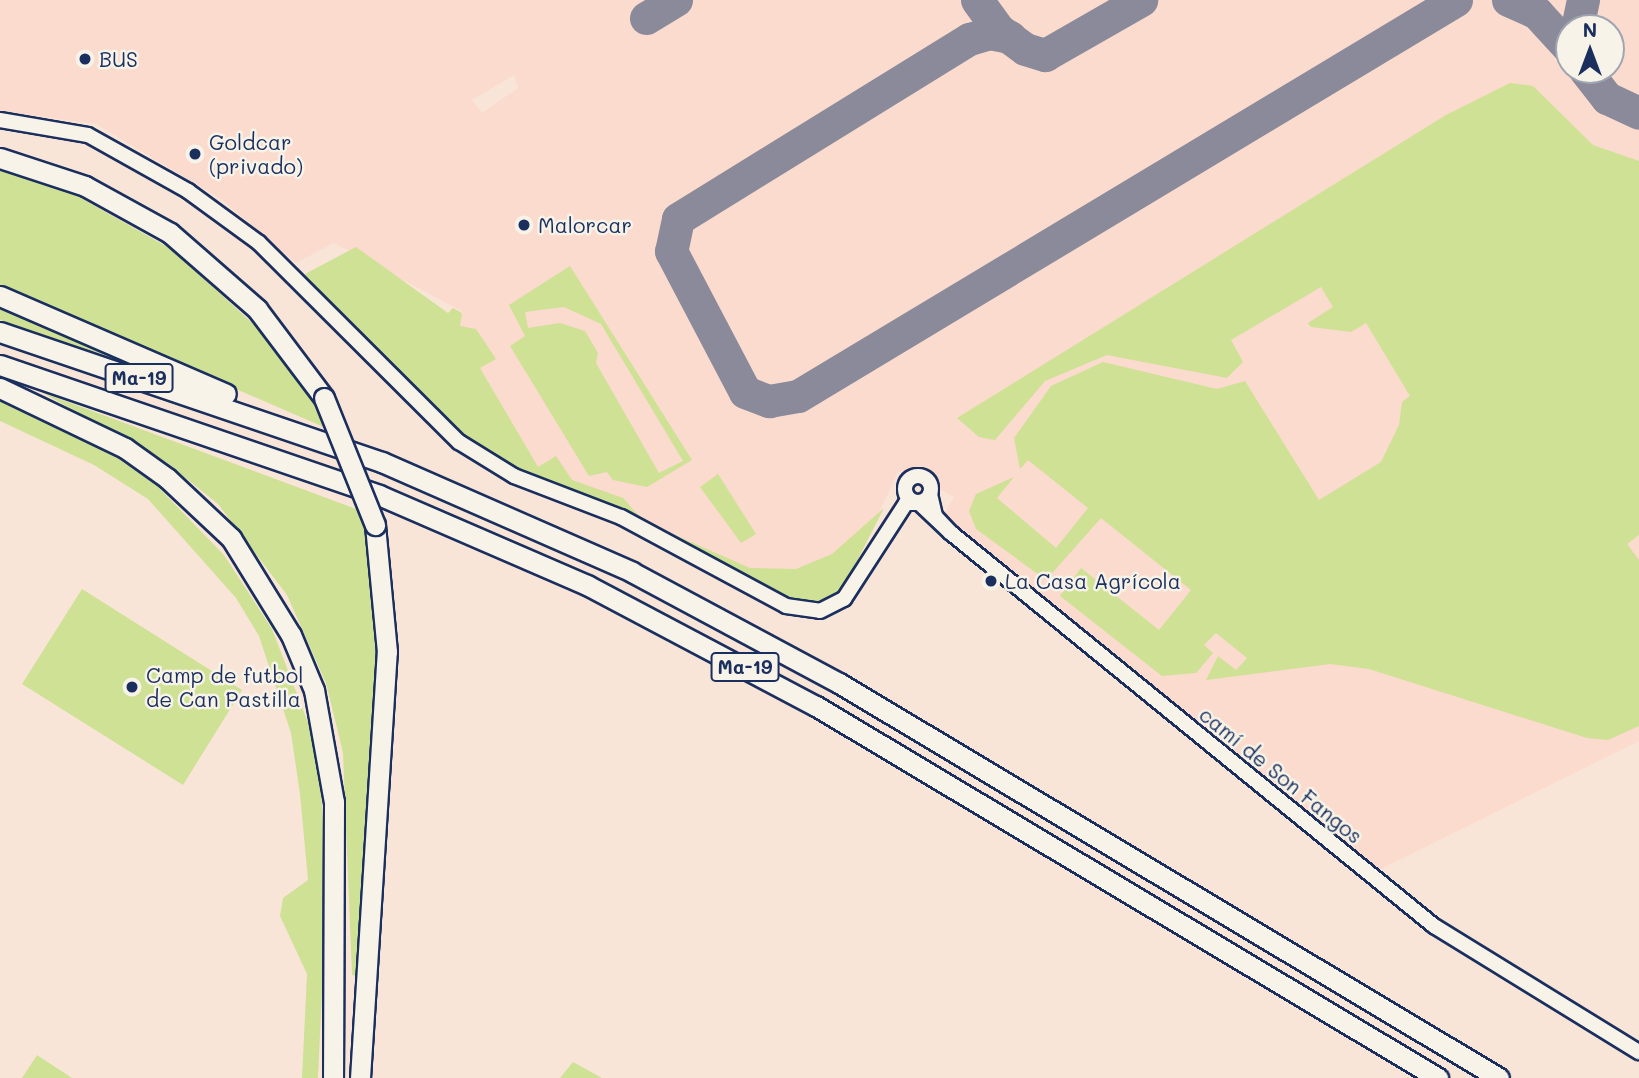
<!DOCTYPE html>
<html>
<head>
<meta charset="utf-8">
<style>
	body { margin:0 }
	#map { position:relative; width:1639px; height:1078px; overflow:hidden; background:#f9e5d8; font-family:Mali,sans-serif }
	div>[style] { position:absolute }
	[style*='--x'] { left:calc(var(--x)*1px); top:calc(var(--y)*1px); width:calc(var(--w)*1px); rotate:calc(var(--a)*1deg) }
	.built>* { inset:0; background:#fadbcd }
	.green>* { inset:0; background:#cee195 }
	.taxiway>* { height:33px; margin:-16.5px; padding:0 16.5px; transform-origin:16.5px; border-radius:16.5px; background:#8a8a9b }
	.roads { filter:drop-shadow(2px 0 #1b2f5e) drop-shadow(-2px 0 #1b2f5e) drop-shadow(0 2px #1b2f5e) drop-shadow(0 -2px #1b2f5e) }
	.minor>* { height:14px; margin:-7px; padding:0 7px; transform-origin:7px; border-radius:7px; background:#f7f3e8 }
	.minor>.ring { margin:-7px; padding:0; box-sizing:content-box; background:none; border:14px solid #f7f3e8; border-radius:50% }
	.highway>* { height:19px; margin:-9.5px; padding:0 9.5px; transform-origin:9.5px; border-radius:9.5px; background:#f7f3e8 }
	.bridges { filter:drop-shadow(2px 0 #1b2f5e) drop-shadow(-2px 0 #1b2f5e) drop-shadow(0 2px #1b2f5e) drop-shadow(0 -2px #1b2f5e) }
	.highway-bridge>* { height:19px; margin:-9.5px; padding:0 9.5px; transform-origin:9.5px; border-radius:9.5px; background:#f7f3e8 }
	.dots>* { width:19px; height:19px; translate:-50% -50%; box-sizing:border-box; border:4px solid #f7f3e8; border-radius:50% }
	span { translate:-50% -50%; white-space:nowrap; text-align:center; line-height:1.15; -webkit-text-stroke:5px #f7f3e8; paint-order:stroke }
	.shield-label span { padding:2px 5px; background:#f7f3e8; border:2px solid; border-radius:5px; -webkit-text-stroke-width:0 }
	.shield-label { font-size:19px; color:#1b2f5e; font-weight:700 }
	.poi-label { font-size:21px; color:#1b2f5e }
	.left { translate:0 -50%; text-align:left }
	.street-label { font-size:21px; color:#1b2f5e }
	.north { position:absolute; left:1555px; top:14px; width:70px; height:70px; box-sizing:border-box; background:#f7f3e8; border:2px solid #9fa5b1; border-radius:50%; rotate:0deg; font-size:19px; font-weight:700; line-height:28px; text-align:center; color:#1b2f5e }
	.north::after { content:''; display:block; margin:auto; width:24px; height:32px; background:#1b2f5e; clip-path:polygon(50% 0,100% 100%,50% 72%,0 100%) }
</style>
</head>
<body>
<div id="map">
	<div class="built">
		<div style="clip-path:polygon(evenodd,0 0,1639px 0,1639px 741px,1379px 870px,942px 519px,954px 497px,938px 488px,925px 466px,898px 472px,854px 566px,786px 594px,609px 500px,471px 439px,386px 361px,463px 312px,334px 243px,296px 263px,221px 199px,96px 124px,0 111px,0 0,1569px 28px,1611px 28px,1611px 70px,1569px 70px,1569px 28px,0 0,514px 75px,518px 88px,482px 113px,472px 100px,514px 75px)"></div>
	</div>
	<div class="green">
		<div style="clip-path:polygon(1510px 83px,1533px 86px,1593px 145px,1639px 161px,1639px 535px,1627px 544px,1639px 560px,1639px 726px,1608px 740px,1587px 738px,1369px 669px,1330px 664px,1206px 680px,1218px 656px,1236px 670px,1247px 658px,1216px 633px,1204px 645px,1213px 653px,1196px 673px,1162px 676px,1060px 596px,1081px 568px,1159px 630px,1191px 590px,1101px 518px,1046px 580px,976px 529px,969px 511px,976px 494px,1014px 477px,997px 498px,1056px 548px,1088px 508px,1028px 460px,1020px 469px,1014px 438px,1051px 386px,1103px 362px,1217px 389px,1245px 381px,1319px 500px,1381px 462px,1399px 425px,1402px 402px,1410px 396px,1366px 323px,1351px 332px,1311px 327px,1308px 323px,1333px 307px,1321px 287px,1231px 340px,1243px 362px,1227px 378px,1107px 355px,1045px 381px,995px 440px,979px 437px,957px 418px,1446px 115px)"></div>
		<div style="clip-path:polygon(0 168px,70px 192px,171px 249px,263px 333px,302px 380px,326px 428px,0 287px)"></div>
		<div style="clip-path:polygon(356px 247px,448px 313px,453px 308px,462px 313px,460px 326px,476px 329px,496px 359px,480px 368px,538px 467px,556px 456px,572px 480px,623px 498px,639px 516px,675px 535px,750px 568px,796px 569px,832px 554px,884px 508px,842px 590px,814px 603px,781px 596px,610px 504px,515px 470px,466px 439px,321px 298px,305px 274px)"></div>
		<div style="clip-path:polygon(evenodd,570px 266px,692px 460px,647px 487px,613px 480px,607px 472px,589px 476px,510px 346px,525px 336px,509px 305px,570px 266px,564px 307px,601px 324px,683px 461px,659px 473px,596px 363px,598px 353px,585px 331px,560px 323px,528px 328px,525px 312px,564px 307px)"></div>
		<div style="clip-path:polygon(0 305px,113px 358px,0 320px)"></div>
		<div style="clip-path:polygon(41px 392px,356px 509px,365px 528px,379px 646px,359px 976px,352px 975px,343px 753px,326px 683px,287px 595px,218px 504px,166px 462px)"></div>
		<div style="clip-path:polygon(0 398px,119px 459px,158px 487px,224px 555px,272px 629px,312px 733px,321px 792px,327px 882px,318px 1078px,302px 1078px,307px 974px,280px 916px,283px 898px,308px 880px,300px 794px,291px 733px,259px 636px,236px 598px,148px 499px,94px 465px,0 421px)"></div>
		<div style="clip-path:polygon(718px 474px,756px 534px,741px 543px,700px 487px)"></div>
		<div style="clip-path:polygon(82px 589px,242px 690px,183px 785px,22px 684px)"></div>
		<div style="clip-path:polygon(37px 1055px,72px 1078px,22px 1078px)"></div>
		<div style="clip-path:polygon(573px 1062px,602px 1078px,560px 1078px)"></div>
	</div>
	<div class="taxiway">
		<div style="--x:977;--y:0;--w:37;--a:54"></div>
		<div style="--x:999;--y:30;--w:32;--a:36"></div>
		<div style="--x:1025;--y:49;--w:21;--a:17"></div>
		<div style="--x:1045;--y:55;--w:111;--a:-29.8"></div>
		<div style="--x:1508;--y:0;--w:32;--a:24"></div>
		<div style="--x:1537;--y:13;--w:47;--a:47.6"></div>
		<div style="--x:646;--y:18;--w:35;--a:-31"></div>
		<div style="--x:1577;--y:28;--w:29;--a:-78"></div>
		<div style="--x:1010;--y:37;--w:20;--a:-169"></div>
		<div style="--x:990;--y:33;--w:22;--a:164"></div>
		<div style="--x:969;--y:39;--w:342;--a:148.3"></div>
		<div style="--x:678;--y:219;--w:33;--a:102"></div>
		<div style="--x:671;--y:251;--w:159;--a:62.3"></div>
		<div style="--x:745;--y:392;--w:26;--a:21"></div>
		<div style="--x:769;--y:401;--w:29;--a:-10"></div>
		<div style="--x:798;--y:396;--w:768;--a:-31.04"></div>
		<div style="--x:1585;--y:70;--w:36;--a:52"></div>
		<div style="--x:1607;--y:98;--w:35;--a:25"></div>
	</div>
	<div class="roads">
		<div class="minor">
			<div style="--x:0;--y:120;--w:89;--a:9.7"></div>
			<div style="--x:88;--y:135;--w:115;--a:29.2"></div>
			<div style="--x:188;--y:191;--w:88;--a:36.2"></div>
			<div style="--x:259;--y:243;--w:282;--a:44.9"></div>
			<div style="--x:459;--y:442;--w:65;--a:31.7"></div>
			<div style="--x:514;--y:476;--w:115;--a:21"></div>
			<div style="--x:621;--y:517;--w:187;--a:28.3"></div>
			<div style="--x:786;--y:606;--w:34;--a:8"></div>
			<div style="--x:820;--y:611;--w:27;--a:-27"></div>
			<div style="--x:844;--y:599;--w:114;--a:-57.1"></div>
			<div style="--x:906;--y:503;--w:13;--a:0"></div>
			<div style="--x:919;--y:503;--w:44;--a:43.2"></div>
			<div class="ring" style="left:905px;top:476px;width:12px;height:12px"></div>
			<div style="--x:930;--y:494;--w:23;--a:77"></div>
			<div style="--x:935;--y:516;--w:23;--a:47"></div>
			<div style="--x:951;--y:533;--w:623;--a:39.13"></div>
			<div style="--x:1434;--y:926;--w:241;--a:31.6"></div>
		</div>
		<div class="highway">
			<div style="--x:0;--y:158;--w:89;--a:18.2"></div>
			<div style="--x:85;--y:186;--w:97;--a:28.9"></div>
			<div style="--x:170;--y:233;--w:116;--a:41.1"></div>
			<div style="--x:257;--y:309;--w:111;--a:53"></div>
			<div style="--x:0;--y:296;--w:246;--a:23.4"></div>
			<div style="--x:0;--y:332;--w:404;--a:18.8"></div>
			<div style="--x:382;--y:462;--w:273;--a:23.7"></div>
			<div style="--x:632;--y:572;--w:235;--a:28.2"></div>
			<div style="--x:839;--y:683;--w:769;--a:30.9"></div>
			<div style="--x:0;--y:365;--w:401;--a:18.9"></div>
			<div style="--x:379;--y:495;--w:227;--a:23.4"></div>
			<div style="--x:587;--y:585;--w:259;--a:27.9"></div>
			<div style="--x:816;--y:706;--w:725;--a:30.88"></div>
			<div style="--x:0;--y:388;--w:139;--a:25.6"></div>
			<div style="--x:125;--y:448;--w:52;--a:35.5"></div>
			<div style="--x:167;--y:478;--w:88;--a:43.2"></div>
			<div style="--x:231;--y:538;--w:114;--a:58.3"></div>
			<div style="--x:291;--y:635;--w:60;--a:67.3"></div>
			<div style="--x:314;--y:690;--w:114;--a:79.9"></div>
			<div style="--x:334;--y:802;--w:276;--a:90.2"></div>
			<div style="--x:360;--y:1078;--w:427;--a:-86.4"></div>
			<div style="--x:387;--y:652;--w:128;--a:-95.4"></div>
		</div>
	</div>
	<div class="bridges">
		<div class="highway-bridge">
			<div style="--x:324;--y:398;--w:137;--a:68.1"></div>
		</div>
	</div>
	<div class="dots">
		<div style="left:85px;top:59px;background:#1b2f5e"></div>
		<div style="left:195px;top:154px;background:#1b2f5e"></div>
		<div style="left:524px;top:225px;background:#1b2f5e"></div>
		<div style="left:991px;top:581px;background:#1b2f5e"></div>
		<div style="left:132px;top:687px;background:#1b2f5e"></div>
	</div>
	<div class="shield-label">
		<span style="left:139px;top:378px">Ma-19</span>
		<span style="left:745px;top:667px">Ma-19</span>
	</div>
	<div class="poi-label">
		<span class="left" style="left:99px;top:59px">BUS</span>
		<span class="left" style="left:209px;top:154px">Goldcar<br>(privado)</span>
		<span class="left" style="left:538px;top:225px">Malorcar</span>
		<span class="left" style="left:1005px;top:581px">La Casa Agrícola</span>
		<span class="left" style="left:146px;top:687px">Camp de futbol<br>de Can Pastilla</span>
	</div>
	<div class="street-label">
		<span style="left:1281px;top:775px;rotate:39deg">camí de Son Fangos</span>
	</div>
	<div class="north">N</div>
</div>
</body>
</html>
